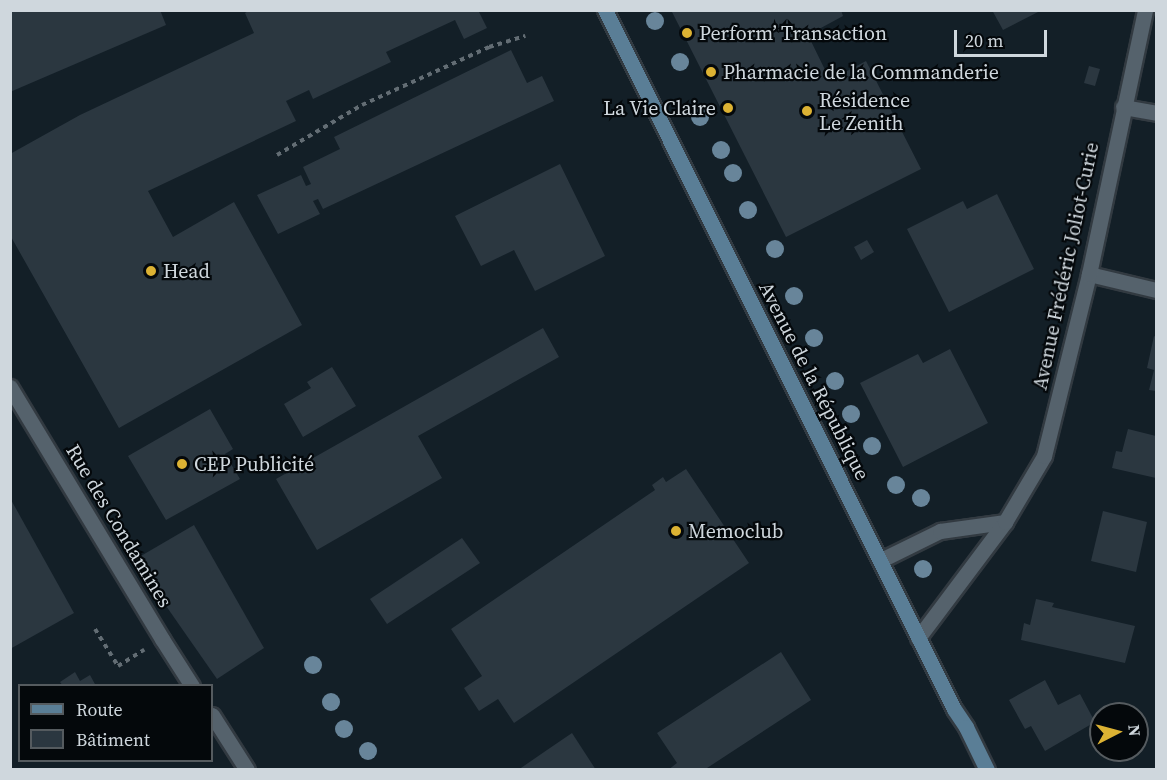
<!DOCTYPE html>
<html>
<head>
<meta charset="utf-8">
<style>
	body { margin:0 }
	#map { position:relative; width:1167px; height:780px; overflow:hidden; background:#131f27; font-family:"Source Serif 4",serif }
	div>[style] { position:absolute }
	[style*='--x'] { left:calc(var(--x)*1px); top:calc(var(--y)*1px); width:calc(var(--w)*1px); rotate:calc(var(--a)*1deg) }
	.building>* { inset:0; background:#2b3740 }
	.path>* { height:4px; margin-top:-2px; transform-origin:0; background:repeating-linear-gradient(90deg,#636d74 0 4.5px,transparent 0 9px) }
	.roads { filter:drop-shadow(2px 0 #323a41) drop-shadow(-2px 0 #323a41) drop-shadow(0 2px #323a41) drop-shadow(0 -2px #323a41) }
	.street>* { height:15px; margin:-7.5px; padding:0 7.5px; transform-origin:7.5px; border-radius:7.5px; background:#55626c }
	.secondary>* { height:15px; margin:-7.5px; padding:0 7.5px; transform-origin:7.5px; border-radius:7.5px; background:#5a7e96 }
	.trees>* { width:18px; height:18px; margin:-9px; border-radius:50%; background:#68859a }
	.dots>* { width:16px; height:16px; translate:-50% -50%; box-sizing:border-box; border:3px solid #04080b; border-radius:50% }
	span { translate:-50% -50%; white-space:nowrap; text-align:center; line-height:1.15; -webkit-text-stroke:4.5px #04080b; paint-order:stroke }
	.poi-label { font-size:20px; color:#cfd7dd }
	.left { translate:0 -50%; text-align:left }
	.right { translate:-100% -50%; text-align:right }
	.street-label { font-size:20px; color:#cfd7dd }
	.frame { position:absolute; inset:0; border:12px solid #cfd7dd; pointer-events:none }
	.legend { position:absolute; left:18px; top:684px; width:195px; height:78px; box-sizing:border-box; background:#04080b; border:2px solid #555b5f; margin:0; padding:8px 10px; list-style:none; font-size:18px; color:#cfd7dd }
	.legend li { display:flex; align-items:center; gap:12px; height:30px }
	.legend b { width:30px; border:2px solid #555b5f }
	.north { position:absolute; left:1089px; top:702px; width:60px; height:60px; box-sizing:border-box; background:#04080b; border:2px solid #555b5f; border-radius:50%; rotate:84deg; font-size:16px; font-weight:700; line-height:24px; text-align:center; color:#cfd7dd }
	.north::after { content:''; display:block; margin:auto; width:21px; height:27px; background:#dcb233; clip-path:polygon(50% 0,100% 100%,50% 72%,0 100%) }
	.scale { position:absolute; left:954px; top:30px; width:93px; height:27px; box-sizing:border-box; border:3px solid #cfd7dd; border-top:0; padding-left:8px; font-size:18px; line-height:21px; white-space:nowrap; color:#cfd7dd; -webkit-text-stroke:4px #04080b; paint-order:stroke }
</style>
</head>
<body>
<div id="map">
	<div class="building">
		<div style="clip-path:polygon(10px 10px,160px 10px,166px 25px,10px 92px)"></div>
		<div style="clip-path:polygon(250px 10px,478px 10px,487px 28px,464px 39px,455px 20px,386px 52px,391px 62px,313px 99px,309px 90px,286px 101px,296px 121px,148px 191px,173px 237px,234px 202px,302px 325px,119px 428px,10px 235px,10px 154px,80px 115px,254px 33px,245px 13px)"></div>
		<div style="clip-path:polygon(671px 10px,841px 10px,843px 16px,808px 35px,830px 80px,866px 61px,921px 169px,786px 237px)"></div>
		<div style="clip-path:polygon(992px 10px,1042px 10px,1003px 30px)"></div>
		<div style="clip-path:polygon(511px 50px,527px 83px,542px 76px,554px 101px,323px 209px,318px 199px,313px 201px,320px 214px,278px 234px,257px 195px,301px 175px,306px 186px,311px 184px,303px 167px,340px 149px,334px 137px)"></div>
		<div style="clip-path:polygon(1089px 66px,1100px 69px,1095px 86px,1084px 83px)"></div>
		<div style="clip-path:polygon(560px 164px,605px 256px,535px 291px,514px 250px,481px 266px,455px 216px)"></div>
		<div style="clip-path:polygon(997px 194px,1034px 269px,949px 312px,907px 229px,963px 201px,967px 209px)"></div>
		<div style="clip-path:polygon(867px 240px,874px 252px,861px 260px,854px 247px)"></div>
		<div style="clip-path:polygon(543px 328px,559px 357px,418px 436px,442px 478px,317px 550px,276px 479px)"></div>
		<div style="clip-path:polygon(1154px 336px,1156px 337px,1156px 391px,1149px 390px,1154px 370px,1147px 368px)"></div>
		<div style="clip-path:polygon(950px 349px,988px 423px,903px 467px,860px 383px,918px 354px,923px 363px)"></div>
		<div style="clip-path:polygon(332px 367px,356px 406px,303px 437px,284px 404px,311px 388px,307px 382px)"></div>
		<div style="clip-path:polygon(210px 409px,233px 449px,225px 454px,240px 479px,166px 520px,128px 456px)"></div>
		<div style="clip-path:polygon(1128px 429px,1156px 436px,1156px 478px,1112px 468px,1116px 451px,1122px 452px)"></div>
		<div style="clip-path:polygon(686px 469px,749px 563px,514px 723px,498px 699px,479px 711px,464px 688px,482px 676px,451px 629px,655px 490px,652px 485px,663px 477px,666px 482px)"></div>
		<div style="clip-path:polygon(10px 498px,74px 613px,10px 649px)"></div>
		<div style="clip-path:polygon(1103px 511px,1147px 522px,1136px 572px,1091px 561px)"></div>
		<div style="clip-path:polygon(194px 525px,264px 648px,217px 679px,134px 560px)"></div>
		<div style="clip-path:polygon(462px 538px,480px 563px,387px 624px,370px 599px)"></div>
		<div style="clip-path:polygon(1036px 599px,1054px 603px,1052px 607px,1135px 626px,1125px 663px,1021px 640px,1024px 623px,1030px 625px)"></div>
		<div style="clip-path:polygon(781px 652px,811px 700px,704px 770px,668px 770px,677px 763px,657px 733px)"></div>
		<div style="clip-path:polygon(75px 672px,80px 681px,90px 675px,96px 686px,63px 686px,60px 682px)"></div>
		<div style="clip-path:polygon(1045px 680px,1058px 705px,1080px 694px,1095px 722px,1045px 751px,1031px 726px,1025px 729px,1009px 700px)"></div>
		<div style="clip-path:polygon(572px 733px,596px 770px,518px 770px,547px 750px)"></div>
	</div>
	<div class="path">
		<div style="--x:277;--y:155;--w:99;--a:-30.5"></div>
		<div style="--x:362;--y:105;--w:140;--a:-24.5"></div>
		<div style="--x:489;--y:47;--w:38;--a:-17"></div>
		<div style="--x:95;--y:629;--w:44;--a:58.1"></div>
		<div style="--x:118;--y:666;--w:31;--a:-32"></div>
	</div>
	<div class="roads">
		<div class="street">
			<div style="--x:1123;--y:107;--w:34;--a:10"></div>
			<div style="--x:1089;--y:274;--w:69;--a:13.4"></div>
			<div style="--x:10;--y:387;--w:294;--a:58.9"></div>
			<div style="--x:162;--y:639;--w:56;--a:57.4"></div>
			<div style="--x:881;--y:560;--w:66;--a:-26.2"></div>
			<div style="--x:940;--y:531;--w:66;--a:-7.9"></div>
			<div style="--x:918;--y:638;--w:145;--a:-53.1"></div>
			<div style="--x:1005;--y:522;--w:77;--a:-59.4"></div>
			<div style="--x:1044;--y:456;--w:187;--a:-76.1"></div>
			<div style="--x:1089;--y:274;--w:270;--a:-78"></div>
			<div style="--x:212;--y:715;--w:65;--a:57.5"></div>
		</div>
		<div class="secondary">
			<div style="--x:605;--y:10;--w:781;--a:63.47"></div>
			<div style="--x:954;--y:709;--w:22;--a:56"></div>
			<div style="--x:966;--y:727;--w:48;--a:64"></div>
		</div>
	</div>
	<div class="trees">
		<div style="left:655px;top:21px"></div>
		<div style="left:680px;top:62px"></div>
		<div style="left:700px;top:117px"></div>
		<div style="left:721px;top:150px"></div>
		<div style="left:733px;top:173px"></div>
		<div style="left:748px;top:210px"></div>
		<div style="left:775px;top:249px"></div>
		<div style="left:794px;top:296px"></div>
		<div style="left:814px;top:338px"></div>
		<div style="left:835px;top:381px"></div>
		<div style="left:851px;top:414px"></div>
		<div style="left:872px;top:446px"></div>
		<div style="left:896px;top:485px"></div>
		<div style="left:921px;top:498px"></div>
		<div style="left:923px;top:569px"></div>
		<div style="left:313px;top:665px"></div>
		<div style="left:331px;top:702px"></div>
		<div style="left:344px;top:729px"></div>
		<div style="left:368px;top:751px"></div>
	</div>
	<div class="dots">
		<div style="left:687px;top:33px;background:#dcb233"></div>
		<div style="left:711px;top:72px;background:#dcb233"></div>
		<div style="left:728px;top:108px;background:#dcb233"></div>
		<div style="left:807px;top:111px;background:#dcb233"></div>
		<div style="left:151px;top:271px;background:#dcb233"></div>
		<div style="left:182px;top:464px;background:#dcb233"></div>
		<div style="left:676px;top:531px;background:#dcb233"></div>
	</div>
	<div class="poi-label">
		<span class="left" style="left:699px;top:33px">Perform’ Transaction</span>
		<span class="left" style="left:723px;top:72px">Pharmacie de la Commanderie</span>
		<span class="left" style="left:819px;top:112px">Résidence<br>Le Zenith</span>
		<span class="right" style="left:716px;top:108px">La Vie Claire</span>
		<span class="left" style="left:163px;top:271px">Head</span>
		<span class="left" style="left:194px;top:464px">CEP Publicité</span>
		<span class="left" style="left:688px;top:531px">Memoclub</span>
	</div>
	<div class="street-label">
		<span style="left:1066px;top:266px;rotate:-78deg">Avenue Frédéric Joliot-Curie</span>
		<span style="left:814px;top:381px;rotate:63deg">Avenue de la République</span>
		<span style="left:119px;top:526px;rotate:59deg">Rue des Condamines</span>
	</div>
	<div class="frame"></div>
	<ul class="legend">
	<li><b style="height:8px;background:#5a7e96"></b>Route</li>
	<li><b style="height:16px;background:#2b3740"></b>Bâtiment</li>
	</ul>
	<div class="north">N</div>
	<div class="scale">20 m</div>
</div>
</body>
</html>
